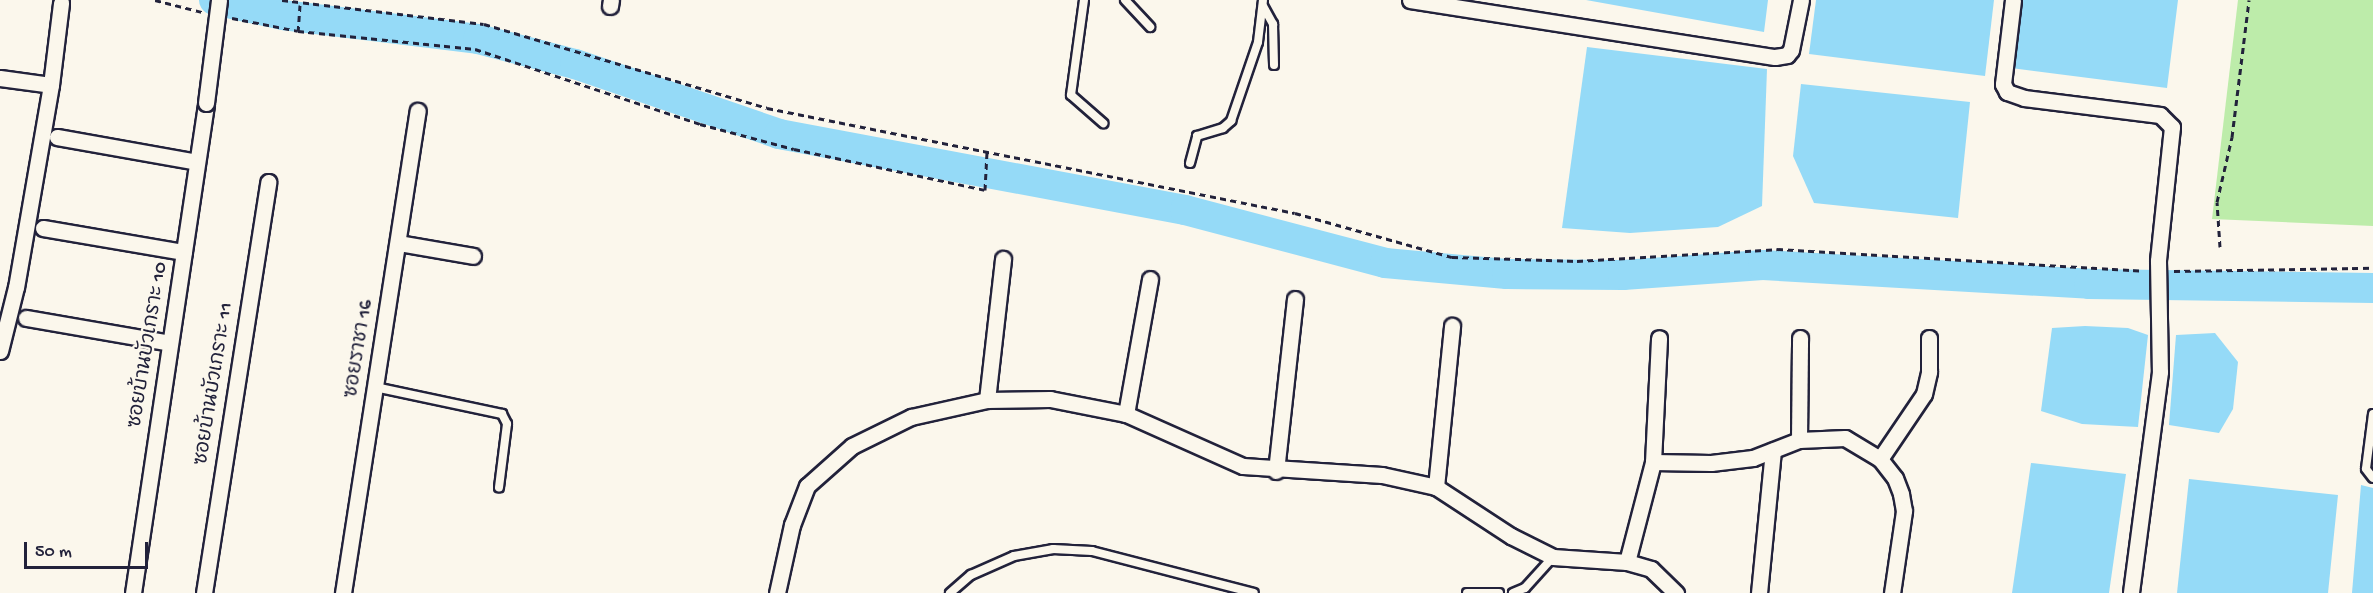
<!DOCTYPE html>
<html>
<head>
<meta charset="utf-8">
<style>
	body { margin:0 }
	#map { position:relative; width:2373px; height:593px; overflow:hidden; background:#fbf7ec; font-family:"Gochi Hand","Playpen Sans Thai",sans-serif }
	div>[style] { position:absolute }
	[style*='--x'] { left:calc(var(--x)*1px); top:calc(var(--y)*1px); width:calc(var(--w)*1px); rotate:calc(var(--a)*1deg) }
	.green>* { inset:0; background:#bdecaa }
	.water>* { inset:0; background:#95daf7 }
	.river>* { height:30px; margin:-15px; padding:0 15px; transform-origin:15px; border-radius:15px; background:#95daf7 }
	.path>* { height:3px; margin-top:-1.5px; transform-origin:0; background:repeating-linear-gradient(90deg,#22223b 0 6px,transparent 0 10.5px) }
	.roads { filter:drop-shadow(2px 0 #22223b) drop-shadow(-2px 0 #22223b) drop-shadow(0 2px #22223b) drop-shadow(0 -2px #22223b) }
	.service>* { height:8px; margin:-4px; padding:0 4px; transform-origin:4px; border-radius:4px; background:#fbf7ec }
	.minor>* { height:15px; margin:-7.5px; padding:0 7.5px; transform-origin:7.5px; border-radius:7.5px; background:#fbf7ec }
	.bridges { filter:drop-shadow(2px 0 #22223b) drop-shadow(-2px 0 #22223b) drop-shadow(0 2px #22223b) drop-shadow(0 -2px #22223b) }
	.minor-bridge>* { height:15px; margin:-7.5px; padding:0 7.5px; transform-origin:7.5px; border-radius:7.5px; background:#fbf7ec }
	span { translate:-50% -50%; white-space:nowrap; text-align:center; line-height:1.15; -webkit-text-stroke:4.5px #fbf7ec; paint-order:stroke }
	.street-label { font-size:20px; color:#22223b }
	.scale { position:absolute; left:24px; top:542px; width:124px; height:27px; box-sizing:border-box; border:3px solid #22223b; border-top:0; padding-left:8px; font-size:18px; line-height:21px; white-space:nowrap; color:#22223b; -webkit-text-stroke:4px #fbf7ec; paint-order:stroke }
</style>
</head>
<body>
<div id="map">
	<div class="green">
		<div style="clip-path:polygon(2238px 0,2373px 0,2373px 226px,2212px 219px)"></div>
	</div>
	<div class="water">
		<div style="clip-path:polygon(1586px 0,1768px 0,1764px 32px)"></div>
		<div style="clip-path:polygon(1816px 0,1994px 0,1985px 76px,1809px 54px)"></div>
		<div style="clip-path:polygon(2020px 0,2178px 0,2167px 88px,2011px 68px)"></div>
		<div style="clip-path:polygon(1587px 47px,1767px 69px,1762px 206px,1718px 227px,1630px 233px,1562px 228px)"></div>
		<div style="clip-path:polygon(1801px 84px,1970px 102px,1958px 218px,1814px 203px,1793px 156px)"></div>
		<div style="clip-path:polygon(2085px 326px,2128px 328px,2148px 335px,2138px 427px,2082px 424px,2041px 411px,2052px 328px)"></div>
		<div style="clip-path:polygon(2215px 333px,2238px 362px,2233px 409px,2219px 433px,2169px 425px,2176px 335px)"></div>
		<div style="clip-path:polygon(2031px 463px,2126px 474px,2109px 593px,2012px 593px)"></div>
		<div style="clip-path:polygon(2189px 479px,2338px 495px,2328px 593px,2177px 593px)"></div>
		<div style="clip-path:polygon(2361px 485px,2373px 488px,2373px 593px,2352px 593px)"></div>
	</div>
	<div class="river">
		<div style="--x:214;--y:0;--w:71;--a:12.3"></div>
		<div style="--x:283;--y:15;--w:196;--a:7"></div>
		<div style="--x:478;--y:39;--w:100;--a:14.5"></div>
		<div style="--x:575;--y:64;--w:216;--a:18.9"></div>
		<div style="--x:779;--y:134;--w:413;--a:10.6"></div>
		<div style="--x:1185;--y:210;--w:207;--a:14.8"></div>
		<div style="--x:1385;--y:263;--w:122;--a:5.2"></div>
		<div style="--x:1507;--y:274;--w:116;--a:0.5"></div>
		<div style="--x:1623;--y:275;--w:140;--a:-4.1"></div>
		<div style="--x:1763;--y:265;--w:327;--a:3.3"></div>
		<div style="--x:2089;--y:284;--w:284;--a:0.8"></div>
	</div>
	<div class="path">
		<div style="--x:155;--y:0;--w:49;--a:14.3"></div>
		<div style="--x:282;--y:0;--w:203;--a:6.8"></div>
		<div style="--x:484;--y:24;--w:295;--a:16.5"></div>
		<div style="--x:767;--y:108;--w:538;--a:11.25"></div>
		<div style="--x:1295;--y:213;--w:163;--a:15.7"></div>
		<div style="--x:1452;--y:257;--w:125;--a:1.8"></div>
		<div style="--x:1577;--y:261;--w:200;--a:-3.4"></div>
		<div style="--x:1777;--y:249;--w:367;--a:3.4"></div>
		<div style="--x:300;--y:5;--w:26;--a:94"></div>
		<div style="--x:298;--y:31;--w:178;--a:5.8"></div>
		<div style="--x:475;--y:49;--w:237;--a:18.4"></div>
		<div style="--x:700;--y:124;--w:97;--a:14.9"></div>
		<div style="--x:794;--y:149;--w:195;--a:12.1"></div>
		<div style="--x:985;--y:190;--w:38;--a:-87"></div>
		<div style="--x:232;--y:18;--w:67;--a:11.1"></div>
		<div style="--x:2220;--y:247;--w:45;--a:-93.8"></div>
		<div style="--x:2217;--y:202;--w:67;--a:-77"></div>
		<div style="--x:2232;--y:137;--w:138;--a:-82.9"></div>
		<div style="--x:2174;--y:271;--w:199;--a:-0.9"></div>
	</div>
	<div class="roads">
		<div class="service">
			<div style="--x:1084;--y:0;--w:96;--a:97.8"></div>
			<div style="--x:1071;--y:95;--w:43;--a:41.2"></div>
			<div style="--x:1125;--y:0;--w:37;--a:47"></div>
			<div style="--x:1263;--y:6;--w:21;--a:61"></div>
			<div style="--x:1273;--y:24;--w:41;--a:88.6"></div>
			<div style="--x:1190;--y:163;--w:28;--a:-75"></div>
			<div style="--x:1197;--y:136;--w:27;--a:-17"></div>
			<div style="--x:1223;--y:128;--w:11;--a:-41"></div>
			<div style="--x:1231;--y:121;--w:83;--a:-71.1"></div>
			<div style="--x:1258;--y:42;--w:42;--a:-83.2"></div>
			<div style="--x:375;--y:387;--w:130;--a:12"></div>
			<div style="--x:502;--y:414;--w:11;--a:63"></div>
			<div style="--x:507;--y:424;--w:64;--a:97.2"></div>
			<div style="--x:2373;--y:414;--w:55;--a:97.3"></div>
			<div style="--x:2366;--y:469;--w:11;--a:52"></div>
			<div style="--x:950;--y:593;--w:28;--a:-41"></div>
			<div style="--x:971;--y:575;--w:47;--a:-23.8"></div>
			<div style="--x:1014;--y:556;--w:40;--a:-10"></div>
			<div style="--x:1053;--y:549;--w:39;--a:3"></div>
			<div style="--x:1092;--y:551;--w:167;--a:14.5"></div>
			<div style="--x:1467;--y:593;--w:32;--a:0"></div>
			<div style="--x:1513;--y:593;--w:13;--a:-23"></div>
			<div style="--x:1525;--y:588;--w:42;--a:-47.9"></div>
		</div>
		<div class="minor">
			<div style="--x:1410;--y:0;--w:369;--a:8.9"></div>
			<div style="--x:1775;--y:57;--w:12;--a:-9"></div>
			<div style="--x:1787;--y:55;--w:6;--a:-51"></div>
			<div style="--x:1791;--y:50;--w:51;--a:-78.7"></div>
			<div style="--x:2013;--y:0;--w:85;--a:96.8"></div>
			<div style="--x:2003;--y:84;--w:9;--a:63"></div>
			<div style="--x:2007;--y:92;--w:18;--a:19"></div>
			<div style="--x:2024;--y:98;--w:137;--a:7.1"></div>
			<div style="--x:2160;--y:115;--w:17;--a:45"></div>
			<div style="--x:2172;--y:127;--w:135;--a:96"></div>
			<div style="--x:2158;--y:261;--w:111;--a:89"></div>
			<div style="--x:2160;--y:372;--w:223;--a:97.5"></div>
			<div style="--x:610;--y:6;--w:6;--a:-81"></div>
			<div style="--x:0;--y:78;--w:51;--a:7.8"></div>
			<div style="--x:51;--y:85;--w:205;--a:99.8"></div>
			<div style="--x:16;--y:287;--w:66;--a:104"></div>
			<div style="--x:51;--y:85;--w:83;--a:-83"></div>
			<div style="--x:57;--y:137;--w:142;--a:10.1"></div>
			<div style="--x:43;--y:228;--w:143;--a:9.7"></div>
			<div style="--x:398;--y:243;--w:76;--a:9.8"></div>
			<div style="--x:26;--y:318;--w:146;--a:9.8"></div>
			<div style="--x:987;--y:400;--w:142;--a:-83.5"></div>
			<div style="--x:1126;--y:414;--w:137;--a:-79.9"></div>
			<div style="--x:1799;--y:440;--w:102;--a:-89.4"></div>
			<div style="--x:1880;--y:459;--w:78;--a:-55.9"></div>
			<div style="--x:1924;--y:394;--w:23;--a:-77"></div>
			<div style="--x:1929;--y:372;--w:34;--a:-90"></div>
			<div style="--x:1653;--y:462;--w:58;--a:1"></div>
			<div style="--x:1711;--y:463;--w:42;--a:-6.8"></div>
			<div style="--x:1753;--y:458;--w:49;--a:-21.4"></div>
			<div style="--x:1799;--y:440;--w:46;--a:-2.5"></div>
			<div style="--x:1845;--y:438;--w:41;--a:31"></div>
			<div style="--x:1880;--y:459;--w:24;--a:52"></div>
			<div style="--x:1895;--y:478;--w:17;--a:69"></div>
			<div style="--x:1901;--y:494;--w:17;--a:80"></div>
			<div style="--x:1904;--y:511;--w:83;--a:98.3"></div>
			<div style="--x:1276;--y:471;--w:173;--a:-83.7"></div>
			<div style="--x:1436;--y:487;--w:162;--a:-84.3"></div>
			<div style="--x:1627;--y:562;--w:103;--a:-75.4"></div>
			<div style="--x:1653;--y:462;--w:124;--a:-87.2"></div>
			<div style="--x:133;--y:593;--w:495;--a:-81.5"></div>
			<div style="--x:204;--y:593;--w:416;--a:-81.1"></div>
			<div style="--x:343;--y:593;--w:488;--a:-81.2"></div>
			<div style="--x:777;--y:593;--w:70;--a:-77.6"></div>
			<div style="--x:792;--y:525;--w:42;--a:-69"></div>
			<div style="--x:807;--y:486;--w:60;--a:-41.6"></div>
			<div style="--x:852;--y:446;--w:66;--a:-26.2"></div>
			<div style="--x:911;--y:417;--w:78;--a:-12.6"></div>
			<div style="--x:987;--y:400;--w:63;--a:-0.9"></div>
			<div style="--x:1050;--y:399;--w:77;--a:11.2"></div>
			<div style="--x:1126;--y:414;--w:128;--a:24"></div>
			<div style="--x:1243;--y:466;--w:139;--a:3.7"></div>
			<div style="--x:1382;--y:475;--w:55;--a:12.5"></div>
			<div style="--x:1436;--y:487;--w:90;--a:33.2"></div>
			<div style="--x:1511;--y:536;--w:47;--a:26.6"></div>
			<div style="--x:1553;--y:557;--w:74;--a:3.9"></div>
			<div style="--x:1627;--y:562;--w:25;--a:16"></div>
			<div style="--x:1651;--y:569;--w:35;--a:44"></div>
			<div style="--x:1759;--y:593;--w:143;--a:-84.4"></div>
		</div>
	</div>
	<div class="bridges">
		<div class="minor-bridge">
			<div style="--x:206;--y:103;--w:104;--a:-82.8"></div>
		</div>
	</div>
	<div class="street-label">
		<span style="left:149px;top:345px;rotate:-81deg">ซอยบ้านบัวเกราะ 10</span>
		<span style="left:360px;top:349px;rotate:-81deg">ซอยราชา 16</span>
		<span style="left:215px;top:384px;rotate:-81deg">ซอยบ้านบัวเกราะ 11</span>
	</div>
	<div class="scale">50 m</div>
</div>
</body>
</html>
